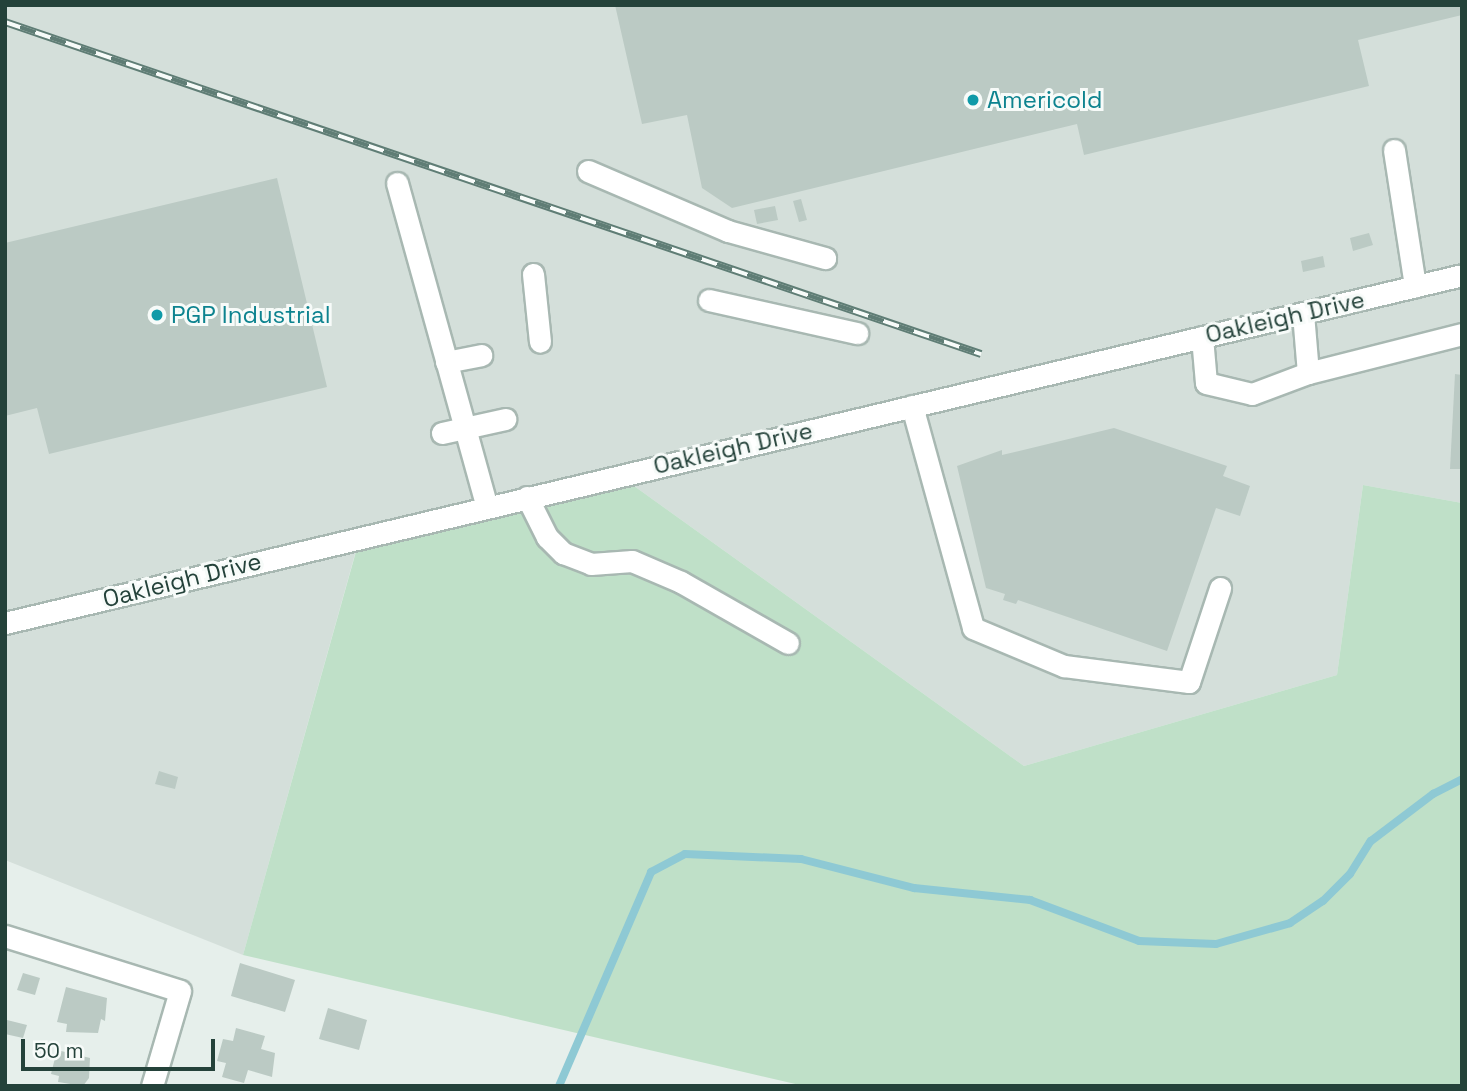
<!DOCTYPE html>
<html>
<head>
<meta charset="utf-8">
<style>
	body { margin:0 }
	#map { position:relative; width:1467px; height:1091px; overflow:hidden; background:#e6efeb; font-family:"Space Grotesk",sans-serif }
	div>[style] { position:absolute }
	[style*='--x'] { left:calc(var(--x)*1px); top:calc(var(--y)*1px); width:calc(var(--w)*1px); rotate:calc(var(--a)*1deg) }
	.built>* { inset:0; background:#d4dfda }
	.green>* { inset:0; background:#bfe0c8 }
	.stream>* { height:8px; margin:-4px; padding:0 4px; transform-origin:4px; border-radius:4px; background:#8ec9d4 }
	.building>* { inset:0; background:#bbcac4 }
	.roads { filter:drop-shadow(2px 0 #a8b8b2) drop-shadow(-2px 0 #a8b8b2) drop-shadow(0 2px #a8b8b2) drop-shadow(0 -2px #a8b8b2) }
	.minor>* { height:21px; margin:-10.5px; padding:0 10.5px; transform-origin:10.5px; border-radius:10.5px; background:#fff }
	.rail>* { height:8px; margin-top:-4px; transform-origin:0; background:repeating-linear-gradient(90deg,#f7fbf9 0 16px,#5f7d75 0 32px); box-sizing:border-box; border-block:2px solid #5f7d75 }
	.dots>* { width:19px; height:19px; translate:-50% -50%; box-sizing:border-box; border:4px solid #f7fbf9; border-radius:50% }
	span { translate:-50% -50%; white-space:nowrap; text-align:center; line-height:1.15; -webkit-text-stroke:6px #f7fbf9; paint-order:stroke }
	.culture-label { font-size:24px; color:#0d838f }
	.left { translate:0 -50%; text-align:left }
	.street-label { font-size:24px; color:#24423a }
	.frame { position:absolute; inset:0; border:7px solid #24423a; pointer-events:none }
	.scale { position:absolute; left:21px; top:1039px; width:194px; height:32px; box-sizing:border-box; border:4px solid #24423a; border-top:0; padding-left:9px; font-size:21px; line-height:24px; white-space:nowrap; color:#24423a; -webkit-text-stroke:5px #f7fbf9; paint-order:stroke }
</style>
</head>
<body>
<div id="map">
	<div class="built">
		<div style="clip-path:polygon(5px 5px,1462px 5px,1462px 503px,1363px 485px,1337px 675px,1024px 766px,609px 468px,357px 547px,243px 955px,5px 860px)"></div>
	</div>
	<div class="green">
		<div style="clip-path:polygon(609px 468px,1024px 766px,1337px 675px,1363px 485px,1462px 503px,1462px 1086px,804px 1086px,243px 955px,357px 548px)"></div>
	</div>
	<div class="stream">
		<div style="--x:559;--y:1086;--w:233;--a:-66.7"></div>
		<div style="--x:651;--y:872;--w:38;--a:-28"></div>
		<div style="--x:685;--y:854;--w:116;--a:2.5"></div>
		<div style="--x:801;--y:859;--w:117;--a:14.4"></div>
		<div style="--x:914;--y:888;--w:117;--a:5.9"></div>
		<div style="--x:1030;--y:900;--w:116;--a:20.6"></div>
		<div style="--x:1139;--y:941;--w:77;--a:2.2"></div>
		<div style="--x:1216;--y:944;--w:77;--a:-15.8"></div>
		<div style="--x:1290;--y:923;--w:40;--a:-34"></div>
		<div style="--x:1323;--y:901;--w:38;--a:-45"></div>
		<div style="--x:1350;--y:874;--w:39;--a:-58"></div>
		<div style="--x:1371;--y:841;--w:78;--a:-37.2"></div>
		<div style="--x:1433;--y:794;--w:33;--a:-27"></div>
	</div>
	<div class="building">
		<div style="clip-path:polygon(615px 5px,1462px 5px,1462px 15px,1358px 40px,1369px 86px,1084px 155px,1077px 124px,732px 208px,702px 188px,687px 115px,642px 124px)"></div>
		<div style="clip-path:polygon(277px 178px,327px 387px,49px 454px,37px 408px,5px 416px,5px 243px)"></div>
		<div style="clip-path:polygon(801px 199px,807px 220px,799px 222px,793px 201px)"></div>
		<div style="clip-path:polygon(775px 206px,778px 220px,757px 224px,754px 210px)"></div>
		<div style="clip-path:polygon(1369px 233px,1373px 245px,1353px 251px,1350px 238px)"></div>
		<div style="clip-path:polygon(1323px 256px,1325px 267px,1303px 272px,1301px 261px)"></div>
		<div style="clip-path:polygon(1455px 374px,1462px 375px,1462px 469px,1450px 469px)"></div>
		<div style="clip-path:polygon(1114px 428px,1227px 466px,1223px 476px,1250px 486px,1240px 516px,1216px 508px,1167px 651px,1018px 600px,1016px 604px,1003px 600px,1005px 594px,986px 588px,957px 466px,1002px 450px,1002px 455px)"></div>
		<div style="clip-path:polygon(159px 771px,178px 777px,175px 789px,155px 784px)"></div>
		<div style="clip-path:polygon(240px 963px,295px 980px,285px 1012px,231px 996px)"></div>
		<div style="clip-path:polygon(23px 973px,40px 978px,35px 995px,17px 990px)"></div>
		<div style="clip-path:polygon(66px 987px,107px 998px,105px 1021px,101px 1019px,98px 1033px,66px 1032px,67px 1024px,57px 1022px)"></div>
		<div style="clip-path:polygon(328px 1008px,367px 1020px,359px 1050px,319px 1039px)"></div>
		<div style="clip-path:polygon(7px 1020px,27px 1025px,23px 1038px,5px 1034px)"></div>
		<div style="clip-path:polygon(236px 1028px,265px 1036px,261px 1049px,275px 1053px,272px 1077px,248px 1070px,244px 1083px,222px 1077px,226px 1063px,217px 1061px,223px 1039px,233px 1041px)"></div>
		<div style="clip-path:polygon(57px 1050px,90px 1058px,89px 1078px,83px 1086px,58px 1082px,59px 1076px,51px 1074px)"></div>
	</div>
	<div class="roads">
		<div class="minor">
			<div style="--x:1394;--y:150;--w:138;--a:81.2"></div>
			<div style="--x:588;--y:171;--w:152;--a:23.2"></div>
			<div style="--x:728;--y:231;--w:101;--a:15.6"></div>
			<div style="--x:397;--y:183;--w:336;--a:74.5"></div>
			<div style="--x:533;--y:274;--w:68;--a:84.1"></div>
			<div style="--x:709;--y:300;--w:152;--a:12.6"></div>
			<div style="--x:1202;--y:337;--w:46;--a:85"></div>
			<div style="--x:1206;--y:383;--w:47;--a:13.4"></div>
			<div style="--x:1252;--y:394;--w:60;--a:-20.6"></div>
			<div style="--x:1308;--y:373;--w:60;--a:-94.8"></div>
			<div style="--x:446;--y:362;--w:36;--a:-11"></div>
			<div style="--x:1308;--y:373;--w:159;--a:-14.2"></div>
			<div style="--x:912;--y:406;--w:230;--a:74.6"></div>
			<div style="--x:973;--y:628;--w:99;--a:22.7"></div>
			<div style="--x:1064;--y:666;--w:126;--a:7.3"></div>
			<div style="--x:1189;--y:682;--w:99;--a:-71.7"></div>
			<div style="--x:442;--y:433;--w:65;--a:-12.5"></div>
			<div style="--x:527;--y:497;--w:45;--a:63.4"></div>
			<div style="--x:547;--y:537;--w:23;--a:45"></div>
			<div style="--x:563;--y:553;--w:30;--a:21"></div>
			<div style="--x:591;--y:564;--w:41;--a:-4.2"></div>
			<div style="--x:632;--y:561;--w:53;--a:23.2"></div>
			<div style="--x:681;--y:582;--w:123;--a:29.7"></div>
			<div style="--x:5;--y:623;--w:1498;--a:-13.43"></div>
			<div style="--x:5;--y:936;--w:183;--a:17.4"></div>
			<div style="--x:180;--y:991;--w:99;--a:106.4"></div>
		</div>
	</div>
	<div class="rail">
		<div style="--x:5;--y:22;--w:1031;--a:18.79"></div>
	</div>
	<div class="dots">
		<div style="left:973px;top:100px;background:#0f9aa8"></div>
		<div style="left:157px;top:315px;background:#0f9aa8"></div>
	</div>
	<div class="culture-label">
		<span class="left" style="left:987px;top:100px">Americold</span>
		<span class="left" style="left:171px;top:315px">PGP Industrial</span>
	</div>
	<div class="street-label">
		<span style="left:1285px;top:317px;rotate:-13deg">Oakleigh Drive</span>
		<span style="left:733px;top:448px;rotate:-13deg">Oakleigh Drive</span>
		<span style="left:182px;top:580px;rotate:-14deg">Oakleigh Drive</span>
	</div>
	<div class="frame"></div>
	<div class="scale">50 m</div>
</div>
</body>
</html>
